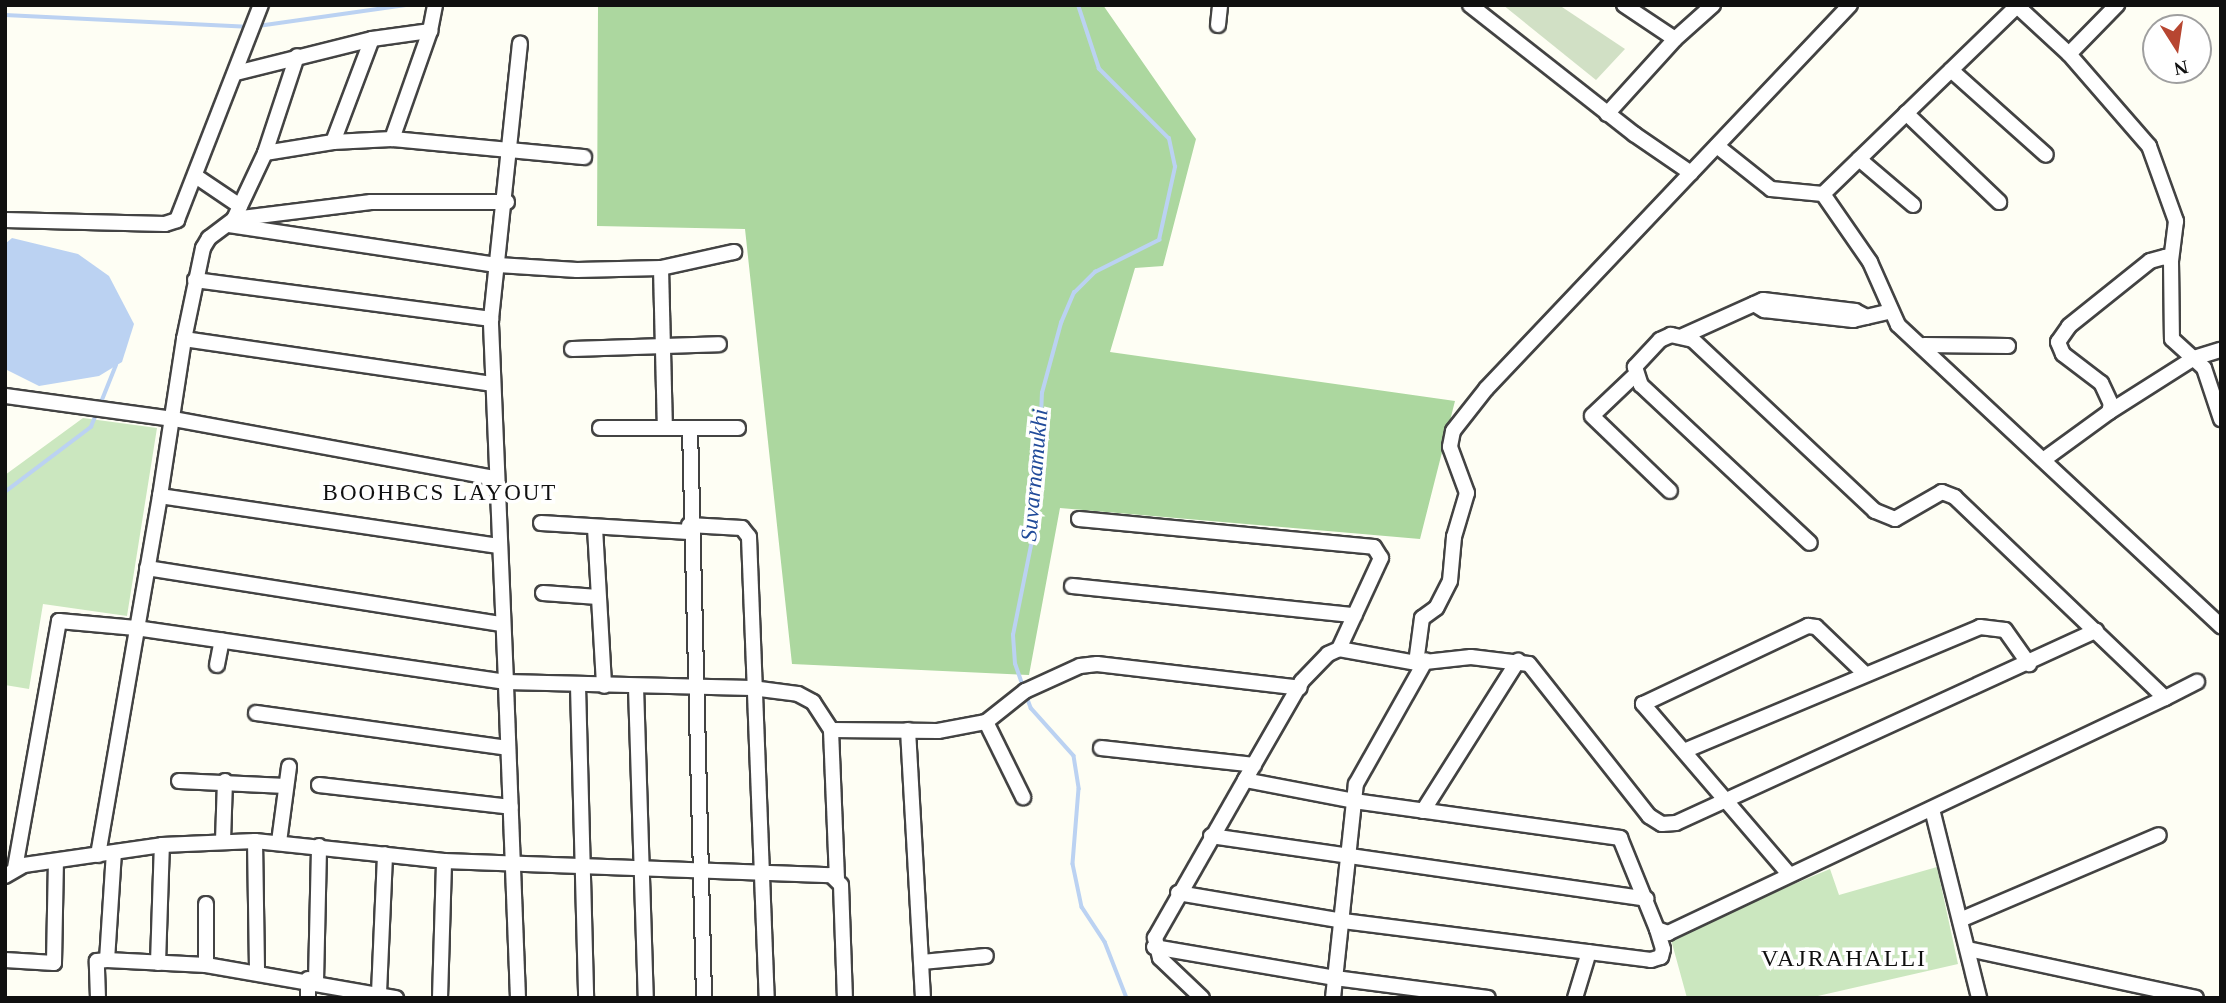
<!DOCTYPE html>
<html>
<head>
<meta charset="utf-8">
<style>
	body { margin:0 }
	#map { position:relative; width:2226px; height:1003px; overflow:hidden; background:#fefef4; font-family:"Times New Roman",serif }
	div>[style] { position:absolute }
	[style*='--x'] { left:calc(var(--x)*1px); top:calc(var(--y)*1px); width:calc(var(--w)*1px); rotate:calc(var(--a)*1deg) }
	.green>* { inset:0; background:#cbe7bf }
	.forest>* { inset:0; background:#acd79f }
	.cemetery>* { inset:0; background:#d1e0c5 }
	.water>* { inset:0; background:#bbd2f2 }
	.stream>* { height:3.5px; margin:-1.75px; padding:0 1.75px; transform-origin:1.75px; border-radius:1.75px; background:#bbd2f2 }
	.roads { filter:drop-shadow(2px 0 #434343) drop-shadow(-2px 0 #434343) drop-shadow(0 2px #434343) drop-shadow(0 -2px #434343) }
	.minor>* { height:14px; margin:-7px; padding:0 7px; transform-origin:7px; border-radius:7px; background:#fff }
	span { translate:-50% -50%; white-space:nowrap; text-align:center; line-height:1.15; -webkit-text-stroke:7px #fff; paint-order:stroke }
	.water-label { font-size:23px; color:#214b9a; font-style:italic }
	.neighbourhood-label { font-size:23px; color:#101010; letter-spacing:2px }
	.quarter-label { font-size:24px; color:#101010; letter-spacing:2px }
	.frame { position:absolute; inset:0; border:7px solid #101010; pointer-events:none }
	.north { position:absolute; left:2142px; top:14px; width:70px; height:70px; box-sizing:border-box; background:#fff; border:2px solid #9f9f9f; border-radius:50%; rotate:168deg; font-size:19px; font-weight:700; line-height:28px; text-align:center; color:#101010 }
	.north::after { content:''; display:block; margin:auto; width:24px; height:32px; background:#b74631; clip-path:polygon(50% 0,100% 100%,50% 72%,0 100%) }
</style>
</head>
<body>
<div id="map">
	<div class="green">
		<div style="clip-path:polygon(83px 418px,157px 428px,127px 616px,43px 604px,29px 689px,5px 685px,5px 475px)"></div>
		<div style="clip-path:polygon(1937px 867px,1958px 964px,1809px 998px,1687px 998px,1670px 936px,1830px 869px,1839px 895px)"></div>
	</div>
	<div class="forest">
		<div style="clip-path:polygon(598px 5px,1103px 5px,1196px 139px,1163px 266px,1135px 268px,1110px 352px,1455px 401px,1420px 539px,1060px 508px,1029px 675px,792px 664px,745px 229px,597px 226px)"></div>
	</div>
	<div class="cemetery">
		<div style="clip-path:polygon(1503px 5px,1559px 5px,1625px 49px,1596px 80px)"></div>
	</div>
	<div class="water">
		<div style="clip-path:polygon(12px 238px,78px 254px,109px 276px,134px 324px,122px 362px,99px 376px,39px 386px,5px 369px,5px 244px)"></div>
	</div>
	<div class="stream">
		<div style="--x:5;--y:15;--w:242;--a:2.8"></div>
		<div style="--x:258;--y:26;--w:149;--a:-8.1"></div>
		<div style="--x:100;--y:405;--w:43;--a:-68.2"></div>
		<div style="--x:5;--y:492;--w:108;--a:-37.1"></div>
		<div style="--x:91;--y:427;--w:16;--a:-68"></div>
		<div style="--x:1023;--y:687;--w:24;--a:-109"></div>
		<div style="--x:1015;--y:664;--w:29;--a:-94"></div>
		<div style="--x:1013;--y:635;--w:121;--a:-78.6"></div>
		<div style="--x:1037;--y:516;--w:123;--a:-87.7"></div>
		<div style="--x:1042;--y:393;--w:73;--a:-74.8"></div>
		<div style="--x:1061;--y:323;--w:33;--a:-67"></div>
		<div style="--x:1074;--y:293;--w:30;--a:-45"></div>
		<div style="--x:1095;--y:272;--w:72;--a:-26.6"></div>
		<div style="--x:1159;--y:240;--w:75;--a:-77.6"></div>
		<div style="--x:1175;--y:167;--w:29;--a:-102"></div>
		<div style="--x:1169;--y:139;--w:99;--a:-135"></div>
		<div style="--x:1099;--y:69;--w:67;--a:-108.2"></div>
		<div style="--x:1026;--y:694;--w:15;--a:70"></div>
		<div style="--x:1031;--y:708;--w:64;--a:48.1"></div>
		<div style="--x:1074;--y:756;--w:33;--a:81"></div>
		<div style="--x:1079;--y:789;--w:75;--a:94.6"></div>
		<div style="--x:1073;--y:864;--w:44;--a:78.2"></div>
		<div style="--x:1082;--y:907;--w:42;--a:56.7"></div>
		<div style="--x:1105;--y:942;--w:60;--a:68.6"></div>
	</div>
	<div class="roads">
		<div class="minor">
			<div style="--x:1470;--y:5;--w:209;--a:38.2"></div>
			<div style="--x:1634;--y:134;--w:69;--a:34.4"></div>
			<div style="--x:1624;--y:5;--w:61;--a:33.7"></div>
			<div style="--x:1675;--y:39;--w:51;--a:-41.8"></div>
			<div style="--x:1850;--y:5;--w:529;--a:133.47"></div>
			<div style="--x:1486;--y:389;--w:53;--a:128.2"></div>
			<div style="--x:1453;--y:431;--w:16;--a:101"></div>
			<div style="--x:1450;--y:447;--w:49;--a:69.7"></div>
			<div style="--x:1467;--y:493;--w:46;--a:106.5"></div>
			<div style="--x:1454;--y:537;--w:44;--a:95.2"></div>
			<div style="--x:1450;--y:581;--w:30;--a:117"></div>
			<div style="--x:1436;--y:608;--w:17;--a:144"></div>
			<div style="--x:1422;--y:618;--w:45;--a:97.6"></div>
			<div style="--x:1416;--y:663;--w:55;--a:-6.2"></div>
			<div style="--x:1471;--y:657;--w:58;--a:6.9"></div>
			<div style="--x:1529;--y:664;--w:194;--a:51.7"></div>
			<div style="--x:1649;--y:816;--w:15;--a:32"></div>
			<div style="--x:1662;--y:824;--w:14;--a:-4"></div>
			<div style="--x:1676;--y:823;--w:462;--a:-24.6"></div>
			<div style="--x:2016;--y:5;--w:72;--a:42.8"></div>
			<div style="--x:2069;--y:54;--w:122;--a:49"></div>
			<div style="--x:2149;--y:146;--w:80;--a:70.2"></div>
			<div style="--x:2176;--y:221;--w:40;--a:97.1"></div>
			<div style="--x:1218;--y:25;--w:20;--a:-84"></div>
			<div style="--x:2069;--y:54;--w:69;--a:-45.6"></div>
			<div style="--x:1951;--y:70;--w:127;--a:41.8"></div>
			<div style="--x:236;--y:73;--w:140;--a:-14"></div>
			<div style="--x:372;--y:39;--w:59;--a:-7.9"></div>
			<div style="--x:430;--y:31;--w:26;--a:-79"></div>
			<div style="--x:1906;--y:113;--w:129;--a:43.7"></div>
			<div style="--x:1607;--y:114;--w:101;--a:-47.8"></div>
			<div style="--x:392;--y:139;--w:193;--a:5.4"></div>
			<div style="--x:333;--y:142;--w:110;--a:-69.3"></div>
			<div style="--x:1717;--y:146;--w:69;--a:38.5"></div>
			<div style="--x:1771;--y:189;--w:52;--a:5.5"></div>
			<div style="--x:1823;--y:194;--w:83;--a:55.3"></div>
			<div style="--x:1870;--y:262;--w:69;--a:66"></div>
			<div style="--x:1898;--y:325;--w:442;--a:43"></div>
			<div style="--x:265;--y:153;--w:102;--a:-71.7"></div>
			<div style="--x:1859;--y:159;--w:71;--a:40.4"></div>
			<div style="--x:197;--y:177;--w:52;--a:34"></div>
			<div style="--x:1823;--y:194;--w:272;--a:-44.1"></div>
			<div style="--x:234;--y:219;--w:138;--a:-7.1"></div>
			<div style="--x:371;--y:202;--w:136;--a:0"></div>
			<div style="--x:5;--y:220;--w:160;--a:1.4"></div>
			<div style="--x:165;--y:224;--w:13;--a:-18"></div>
			<div style="--x:177;--y:220;--w:231;--a:-68.7"></div>
			<div style="--x:229;--y:225;--w:272;--a:8.5"></div>
			<div style="--x:498;--y:265;--w:79;--a:3.6"></div>
			<div style="--x:577;--y:270;--w:84;--a:-1.4"></div>
			<div style="--x:661;--y:268;--w:75;--a:-12.4"></div>
			<div style="--x:661;--y:268;--w:160;--a:88.6"></div>
			<div style="--x:195;--y:280;--w:299;--a:7.5"></div>
			<div style="--x:1754;--y:304;--w:12;--a:31"></div>
			<div style="--x:1764;--y:310;--w:90;--a:6.4"></div>
			<div style="--x:1853;--y:320;--w:36;--a:-13"></div>
			<div style="--x:1683;--y:336;--w:88;--a:-24.2"></div>
			<div style="--x:1763;--y:300;--w:93;--a:6.8"></div>
			<div style="--x:1855;--y:311;--w:13;--a:27"></div>
			<div style="--x:184;--y:339;--w:311;--a:8.3"></div>
			<div style="--x:1924;--y:345;--w:84;--a:0.7"></div>
			<div style="--x:572;--y:349;--w:147;--a:-1.9"></div>
			<div style="--x:1635;--y:375;--w:59;--a:136.4"></div>
			<div style="--x:1592;--y:416;--w:108;--a:43.9"></div>
			<div style="--x:5;--y:396;--w:170;--a:7.8"></div>
			<div style="--x:173;--y:419;--w:326;--a:10.4"></div>
			<div style="--x:2109;--y:412;--w:101;--a:-32.4"></div>
			<div style="--x:2194;--y:358;--w:28;--a:-17"></div>
			<div style="--x:600;--y:428;--w:138;--a:0"></div>
			<div style="--x:690;--y:428;--w:570;--a:88.59"></div>
			<div style="--x:2046;--y:458;--w:78;--a:-36.1"></div>
			<div style="--x:2109;--y:412;--w:8;--a:-76"></div>
			<div style="--x:2111;--y:404;--w:23;--a:-115"></div>
			<div style="--x:2101;--y:383;--w:48;--a:-142.7"></div>
			<div style="--x:2063;--y:354;--w:13;--a:-113"></div>
			<div style="--x:2058;--y:342;--w:19;--a:-55"></div>
			<div style="--x:2069;--y:326;--w:104;--a:-38.7"></div>
			<div style="--x:2150;--y:261;--w:16;--a:-15"></div>
			<div style="--x:2165;--y:257;--w:7;--a:34"></div>
			<div style="--x:2171;--y:261;--w:78;--a:89.3"></div>
			<div style="--x:2172;--y:339;--w:43;--a:42.2"></div>
			<div style="--x:2204;--y:368;--w:54;--a:71.6"></div>
			<div style="--x:160;--y:496;--w:159;--a:-81.3"></div>
			<div style="--x:184;--y:339;--w:93;--a:-78.2"></div>
			<div style="--x:203;--y:248;--w:12;--a:-59"></div>
			<div style="--x:209;--y:238;--w:31;--a:-37"></div>
			<div style="--x:234;--y:219;--w:73;--a:-64.8"></div>
			<div style="--x:265;--y:153;--w:69;--a:-9.2"></div>
			<div style="--x:333;--y:142;--w:59;--a:-2.9"></div>
			<div style="--x:392;--y:139;--w:114;--a:-70.6"></div>
			<div style="--x:1079;--y:519;--w:296;--a:5.4"></div>
			<div style="--x:1374;--y:547;--w:13;--a:58"></div>
			<div style="--x:1381;--y:558;--w:100;--a:114.8"></div>
			<div style="--x:541;--y:523;--w:148;--a:3.5"></div>
			<div style="--x:689;--y:525;--w:53;--a:3.2"></div>
			<div style="--x:742;--y:528;--w:11;--a:52"></div>
			<div style="--x:749;--y:537;--w:461;--a:87.8"></div>
			<div style="--x:595;--y:528;--w:158;--a:86.7"></div>
			<div style="--x:147;--y:568;--w:359;--a:9"></div>
			<div style="--x:1072;--y:586;--w:284;--a:5.9"></div>
			<div style="--x:543;--y:593;--w:55;--a:4.2"></div>
			<div style="--x:217;--y:665;--w:25;--a:-79"></div>
			<div style="--x:578;--y:686;--w:312;--a:88.5"></div>
			<div style="--x:636;--y:687;--w:311;--a:88.2"></div>
			<div style="--x:2165;--y:698;--w:36;--a:-27"></div>
			<div style="--x:256;--y:713;--w:254;--a:7.9"></div>
			<div style="--x:986;--y:722;--w:84;--a:63.7"></div>
			<div style="--x:831;--y:730;--w:107;--a:0.5"></div>
			<div style="--x:938;--y:731;--w:49;--a:-10.6"></div>
			<div style="--x:986;--y:722;--w:50;--a:-38.5"></div>
			<div style="--x:1025;--y:691;--w:60;--a:-24.4"></div>
			<div style="--x:1080;--y:666;--w:17;--a:-7"></div>
			<div style="--x:1097;--y:664;--w:204;--a:6.7"></div>
			<div style="--x:908;--y:730;--w:268;--a:86.8"></div>
			<div style="--x:1101;--y:748;--w:154;--a:6.3"></div>
			<div style="--x:1684;--y:751;--w:321;--a:-22.7"></div>
			<div style="--x:1980;--y:627;--w:25;--a:7"></div>
			<div style="--x:2005;--y:630;--w:42;--a:54.8"></div>
			<div style="--x:1245;--y:780;--w:114;--a:-60.1"></div>
			<div style="--x:1302;--y:681;--w:37;--a:-46"></div>
			<div style="--x:1328;--y:654;--w:12;--a:-24"></div>
			<div style="--x:1339;--y:649;--w:78;--a:10.3"></div>
			<div style="--x:179;--y:781;--w:107;--a:2.7"></div>
			<div style="--x:319;--y:785;--w:193;--a:6.5"></div>
			<div style="--x:1932;--y:809;--w:195;--a:76"></div>
			<div style="--x:1423;--y:811;--w:178;--a:-57.7"></div>
			<div style="--x:1211;--y:836;--w:440;--a:8.2"></div>
			<div style="--x:223;--y:841;--w:60;--a:-88.1"></div>
			<div style="--x:255;--y:841;--w:131;--a:89.1"></div>
			<div style="--x:279;--y:842;--w:76;--a:-82.4"></div>
			<div style="--x:98;--y:855;--w:364;--a:-80.2"></div>
			<div style="--x:160;--y:496;--w:342;--a:8.4"></div>
			<div style="--x:15;--y:868;--w:251;--a:-79.9"></div>
			<div style="--x:59;--y:621;--w:77;--a:5.2"></div>
			<div style="--x:136;--y:628;--w:374;--a:8.3"></div>
			<div style="--x:506;--y:682;--w:363;--a:-92.4"></div>
			<div style="--x:491;--y:319;--w:277;--a:-84"></div>
			<div style="--x:1788;--y:873;--w:223;--a:-130.6"></div>
			<div style="--x:1643;--y:704;--w:183;--a:-25.3"></div>
			<div style="--x:1808;--y:626;--w:8;--a:7"></div>
			<div style="--x:1816;--y:627;--w:68;--a:43.8"></div>
			<div style="--x:5;--y:876;--w:22;--a:-30"></div>
			<div style="--x:24;--y:865;--w:139;--a:-8.2"></div>
			<div style="--x:162;--y:845;--w:93;--a:-2.5"></div>
			<div style="--x:255;--y:841;--w:190;--a:6"></div>
			<div style="--x:444;--y:861;--w:387;--a:2.1"></div>
			<div style="--x:831;--y:875;--w:14;--a:45"></div>
			<div style="--x:841;--y:885;--w:113;--a:88"></div>
			<div style="--x:1178;--y:893;--w:167;--a:9.6"></div>
			<div style="--x:1343;--y:921;--w:310;--a:7.2"></div>
			<div style="--x:1651;--y:960;--w:10;--a:-17"></div>
			<div style="--x:1661;--y:957;--w:8;--a:-76"></div>
			<div style="--x:1663;--y:949;--w:21;--a:-107"></div>
			<div style="--x:1960;--y:920;--w:216;--a:-23.1"></div>
			<div style="--x:1154;--y:947;--w:184;--a:9.7"></div>
			<div style="--x:1335;--y:978;--w:154;--a:7.4"></div>
			<div style="--x:1968;--y:949;--w:233;--a:12.1"></div>
			<div style="--x:5;--y:960;--w:49;--a:3.5"></div>
			<div style="--x:54;--y:963;--w:102;--a:-88.9"></div>
			<div style="--x:107;--y:960;--w:107;--a:-86.3"></div>
			<div style="--x:922;--y:962;--w:64;--a:-5.4"></div>
			<div style="--x:158;--y:963;--w:118;--a:-88.1"></div>
			<div style="--x:206;--y:965;--w:61;--a:-90"></div>
			<div style="--x:316;--y:981;--w:135;--a:-88.7"></div>
			<div style="--x:379;--y:993;--w:139;--a:-87.5"></div>
			<div style="--x:98;--y:998;--w:37;--a:-92"></div>
			<div style="--x:97;--y:961;--w:10;--a:-6"></div>
			<div style="--x:107;--y:960;--w:99;--a:2.9"></div>
			<div style="--x:206;--y:965;--w:193;--a:9.9"></div>
			<div style="--x:308;--y:998;--w:19;--a:-90"></div>
			<div style="--x:440;--y:998;--w:137;--a:-88.3"></div>
			<div style="--x:518;--y:998;--w:316;--a:-92.2"></div>
			<div style="--x:506;--y:682;--w:246;--a:1.4"></div>
			<div style="--x:752;--y:688;--w:46;--a:7.4"></div>
			<div style="--x:798;--y:694;--w:17;--a:28"></div>
			<div style="--x:813;--y:702;--w:33;--a:57"></div>
			<div style="--x:831;--y:730;--w:148;--a:87.7"></div>
			<div style="--x:1202;--y:998;--w:58;--a:-136.4"></div>
			<div style="--x:1160;--y:958;--w:21;--a:-104"></div>
			<div style="--x:1155;--y:938;--w:182;--a:-60.3"></div>
			<div style="--x:1245;--y:780;--w:111;--a:10.9"></div>
			<div style="--x:1354;--y:801;--w:269;--a:7.9"></div>
			<div style="--x:1620;--y:838;--w:98;--a:67.9"></div>
			<div style="--x:1657;--y:929;--w:12;--a:20"></div>
			<div style="--x:1668;--y:933;--w:550;--a:-25.31"></div>
			<div style="--x:2165;--y:698;--w:291;--a:-136.3"></div>
			<div style="--x:1955;--y:497;--w:14;--a:-159"></div>
			<div style="--x:1942;--y:492;--w:54;--a:150.1"></div>
			<div style="--x:1895;--y:519;--w:22;--a:-158"></div>
			<div style="--x:1875;--y:511;--w:250;--a:-136.8"></div>
			<div style="--x:1693;--y:340;--w:23;--a:-167"></div>
			<div style="--x:1671;--y:335;--w:12;--a:156"></div>
			<div style="--x:1660;--y:340;--w:37;--a:133"></div>
			<div style="--x:1635;--y:367;--w:19;--a:72"></div>
			<div style="--x:1641;--y:385;--w:231;--a:43.1"></div>
			<div style="--x:1333;--y:998;--w:215;--a:-83.9"></div>
			<div style="--x:1356;--y:784;--w:142;--a:-60.6"></div>
			<div style="--x:1575;--y:998;--w:48;--a:-73.1"></div>
		</div>
	</div>
	<div class="water-label">
		<span style="left:1035px;top:475px;rotate:-85deg">Suvarnamukhi</span>
	</div>
	<div class="neighbourhood-label">
		<span style="left:440px;top:493px">BOOHBCS LAYOUT</span>
	</div>
	<div class="quarter-label">
		<span style="left:1844px;top:959px">VAJRAHALLI</span>
	</div>
	<div class="frame"></div>
	<div class="north">N</div>
</div>
</body>
</html>
